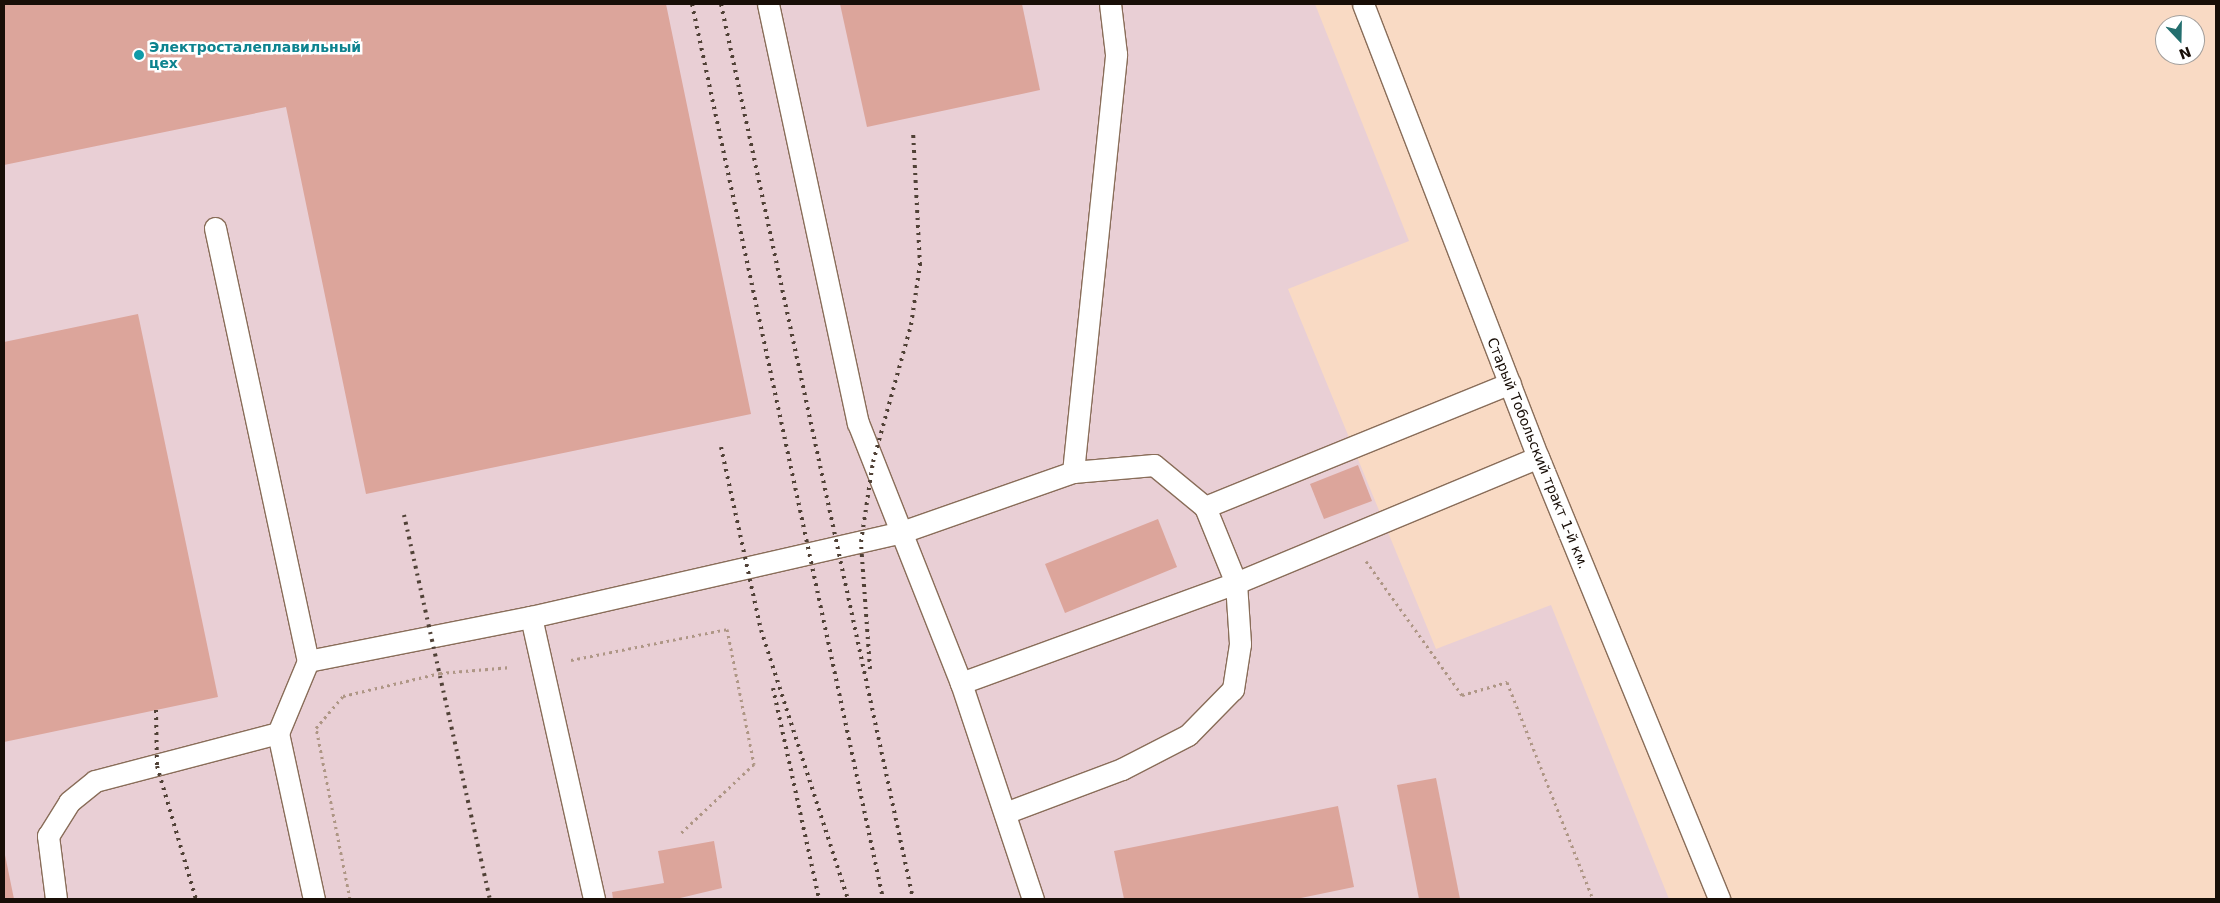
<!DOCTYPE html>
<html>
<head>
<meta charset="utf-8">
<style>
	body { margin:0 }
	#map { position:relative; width:2220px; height:903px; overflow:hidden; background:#f9dac4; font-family:"DejaVu Sans",sans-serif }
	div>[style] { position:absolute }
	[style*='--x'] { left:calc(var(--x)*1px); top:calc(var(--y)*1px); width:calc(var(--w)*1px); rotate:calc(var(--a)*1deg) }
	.industrial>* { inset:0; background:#e9cfd5 }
	.building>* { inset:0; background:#dca59b }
	.path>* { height:3px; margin-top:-1.5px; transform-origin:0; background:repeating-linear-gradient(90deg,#ae9685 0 2.5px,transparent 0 6.5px) }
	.roads { filter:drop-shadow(1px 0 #896d59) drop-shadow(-1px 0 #896d59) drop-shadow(0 1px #896d59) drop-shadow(0 -1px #896d59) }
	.lane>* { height:21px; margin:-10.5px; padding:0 10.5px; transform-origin:10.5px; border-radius:10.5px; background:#fff }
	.rail>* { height:4px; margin-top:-2px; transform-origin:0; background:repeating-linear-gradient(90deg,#504136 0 2.5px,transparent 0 7.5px) }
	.dots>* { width:14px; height:14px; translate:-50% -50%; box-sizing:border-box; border:2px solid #fff; border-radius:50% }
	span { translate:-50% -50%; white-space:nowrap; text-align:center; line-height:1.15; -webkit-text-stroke:5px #fff; paint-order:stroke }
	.culture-label { font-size:14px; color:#0d838f; font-weight:700 }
	.left { translate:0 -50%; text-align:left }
	.street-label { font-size:14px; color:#180e07 }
	.frame { position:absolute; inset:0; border:5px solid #180e07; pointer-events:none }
	.north { position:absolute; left:2155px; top:15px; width:50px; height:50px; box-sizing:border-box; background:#fff; border:1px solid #a39f9c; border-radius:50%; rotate:159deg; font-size:14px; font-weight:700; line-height:20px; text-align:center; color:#180e07 }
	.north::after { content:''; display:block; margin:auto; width:18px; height:22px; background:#246f6f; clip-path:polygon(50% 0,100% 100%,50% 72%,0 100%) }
</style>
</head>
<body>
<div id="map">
	<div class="industrial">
		<div style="clip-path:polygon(4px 4px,1315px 4px,1409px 241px,1288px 289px,1436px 649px,1551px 605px,1669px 899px,4px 899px)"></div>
	</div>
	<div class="building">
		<div style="clip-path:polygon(4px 4px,666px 4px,751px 414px,366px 494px,286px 107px,4px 165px)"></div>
		<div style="clip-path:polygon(840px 4px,1022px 4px,1040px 90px,867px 127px)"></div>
		<div style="clip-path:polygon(138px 314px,218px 697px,4px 742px,4px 342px)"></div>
		<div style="clip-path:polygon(1358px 465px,1372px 501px,1324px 519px,1310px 484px)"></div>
		<div style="clip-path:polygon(1158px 519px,1177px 567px,1065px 613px,1045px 564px)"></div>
		<div style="clip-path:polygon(1436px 778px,1460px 899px,1419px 899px,1397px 785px)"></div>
		<div style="clip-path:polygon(1338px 806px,1354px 887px,1296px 899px,1124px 899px,1114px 851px)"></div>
		<div style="clip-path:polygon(714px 841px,722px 888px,676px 899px,613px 899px,612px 892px,664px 883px,658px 851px)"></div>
		<div style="clip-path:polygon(4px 855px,5px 855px,14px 899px,4px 899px)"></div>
	</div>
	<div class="path">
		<div style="--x:1366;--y:561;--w:165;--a:54.4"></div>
		<div style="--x:1462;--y:695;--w:47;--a:-16.1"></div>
		<div style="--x:1507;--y:682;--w:233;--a:68.4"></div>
		<div style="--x:571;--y:660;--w:159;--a:-11.2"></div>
		<div style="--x:727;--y:629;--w:138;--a:78.7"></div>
		<div style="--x:754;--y:764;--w:100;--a:136.6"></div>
		<div style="--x:350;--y:899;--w:174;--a:-101.2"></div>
		<div style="--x:316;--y:728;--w:42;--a:-49.8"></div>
		<div style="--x:343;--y:696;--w:100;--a:-13.3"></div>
		<div style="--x:440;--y:673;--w:71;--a:-4.8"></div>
	</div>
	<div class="roads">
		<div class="lane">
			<div style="--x:768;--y:4;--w:429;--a:77.9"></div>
			<div style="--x:858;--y:423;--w:280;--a:68.4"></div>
			<div style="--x:961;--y:683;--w:228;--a:71.6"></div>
			<div style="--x:1363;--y:4;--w:486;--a:68.9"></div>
			<div style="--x:1538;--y:457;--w:478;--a:67.7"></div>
			<div style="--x:215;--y:228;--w:443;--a:77.9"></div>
			<div style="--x:308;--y:661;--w:78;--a:112.6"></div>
			<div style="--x:278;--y:733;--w:170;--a:77.8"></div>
			<div style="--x:1073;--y:472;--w:420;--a:-84.1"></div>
			<div style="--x:1116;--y:54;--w:50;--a:-96.8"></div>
			<div style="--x:1205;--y:507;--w:329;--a:-22.1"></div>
			<div style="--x:531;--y:617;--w:289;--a:77.4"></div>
			<div style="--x:308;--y:661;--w:227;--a:-11.2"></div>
			<div style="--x:531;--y:617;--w:377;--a:-12.9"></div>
			<div style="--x:899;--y:533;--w:184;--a:-19.3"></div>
			<div style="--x:1073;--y:472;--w:81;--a:-4.9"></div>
			<div style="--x:1154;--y:465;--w:66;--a:39.5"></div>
			<div style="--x:1205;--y:507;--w:82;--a:67.8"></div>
			<div style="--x:1236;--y:583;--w:61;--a:86.2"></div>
			<div style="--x:1240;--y:644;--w:46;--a:98.8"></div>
			<div style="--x:1233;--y:689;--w:64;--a:134.4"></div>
			<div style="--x:1188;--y:735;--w:74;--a:152.7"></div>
			<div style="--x:1122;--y:769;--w:125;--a:159.4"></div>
			<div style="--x:961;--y:683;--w:293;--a:-20"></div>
			<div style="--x:1236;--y:583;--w:327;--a:-22.6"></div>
			<div style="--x:56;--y:899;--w:64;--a:-97.2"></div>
			<div style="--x:48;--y:836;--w:40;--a:-58"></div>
			<div style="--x:69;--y:802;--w:33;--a:-39"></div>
			<div style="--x:95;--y:781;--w:189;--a:-14.7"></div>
		</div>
	</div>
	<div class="rail">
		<div style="--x:692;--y:4;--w:915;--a:77.95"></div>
		<div style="--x:721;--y:4;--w:915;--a:77.89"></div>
		<div style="--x:721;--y:447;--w:187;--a:77.7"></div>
		<div style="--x:761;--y:630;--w:283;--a:72.1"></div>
		<div style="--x:404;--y:515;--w:394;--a:77.4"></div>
		<div style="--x:870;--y:669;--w:127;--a:-94.1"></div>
		<div style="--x:861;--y:542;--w:81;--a:-81.5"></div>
		<div style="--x:873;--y:462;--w:142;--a:-74.5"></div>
		<div style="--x:911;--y:325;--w:61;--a:-81.5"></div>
		<div style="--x:920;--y:265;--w:133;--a:-93"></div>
		<div style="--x:773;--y:688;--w:216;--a:77.7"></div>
		<div style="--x:156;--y:710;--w:56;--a:89"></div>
		<div style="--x:157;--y:766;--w:139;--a:73.7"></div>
	</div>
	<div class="dots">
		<div style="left:139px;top:55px;background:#0f9aa8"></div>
	</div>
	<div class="culture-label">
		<span class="left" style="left:149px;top:55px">Электросталеплавильный<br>цех</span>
	</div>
	<div class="street-label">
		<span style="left:1538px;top:453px;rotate:68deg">Старый Тобольский тракт 1-й км.</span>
	</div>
	<div class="frame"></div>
	<div class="north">N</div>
</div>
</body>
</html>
